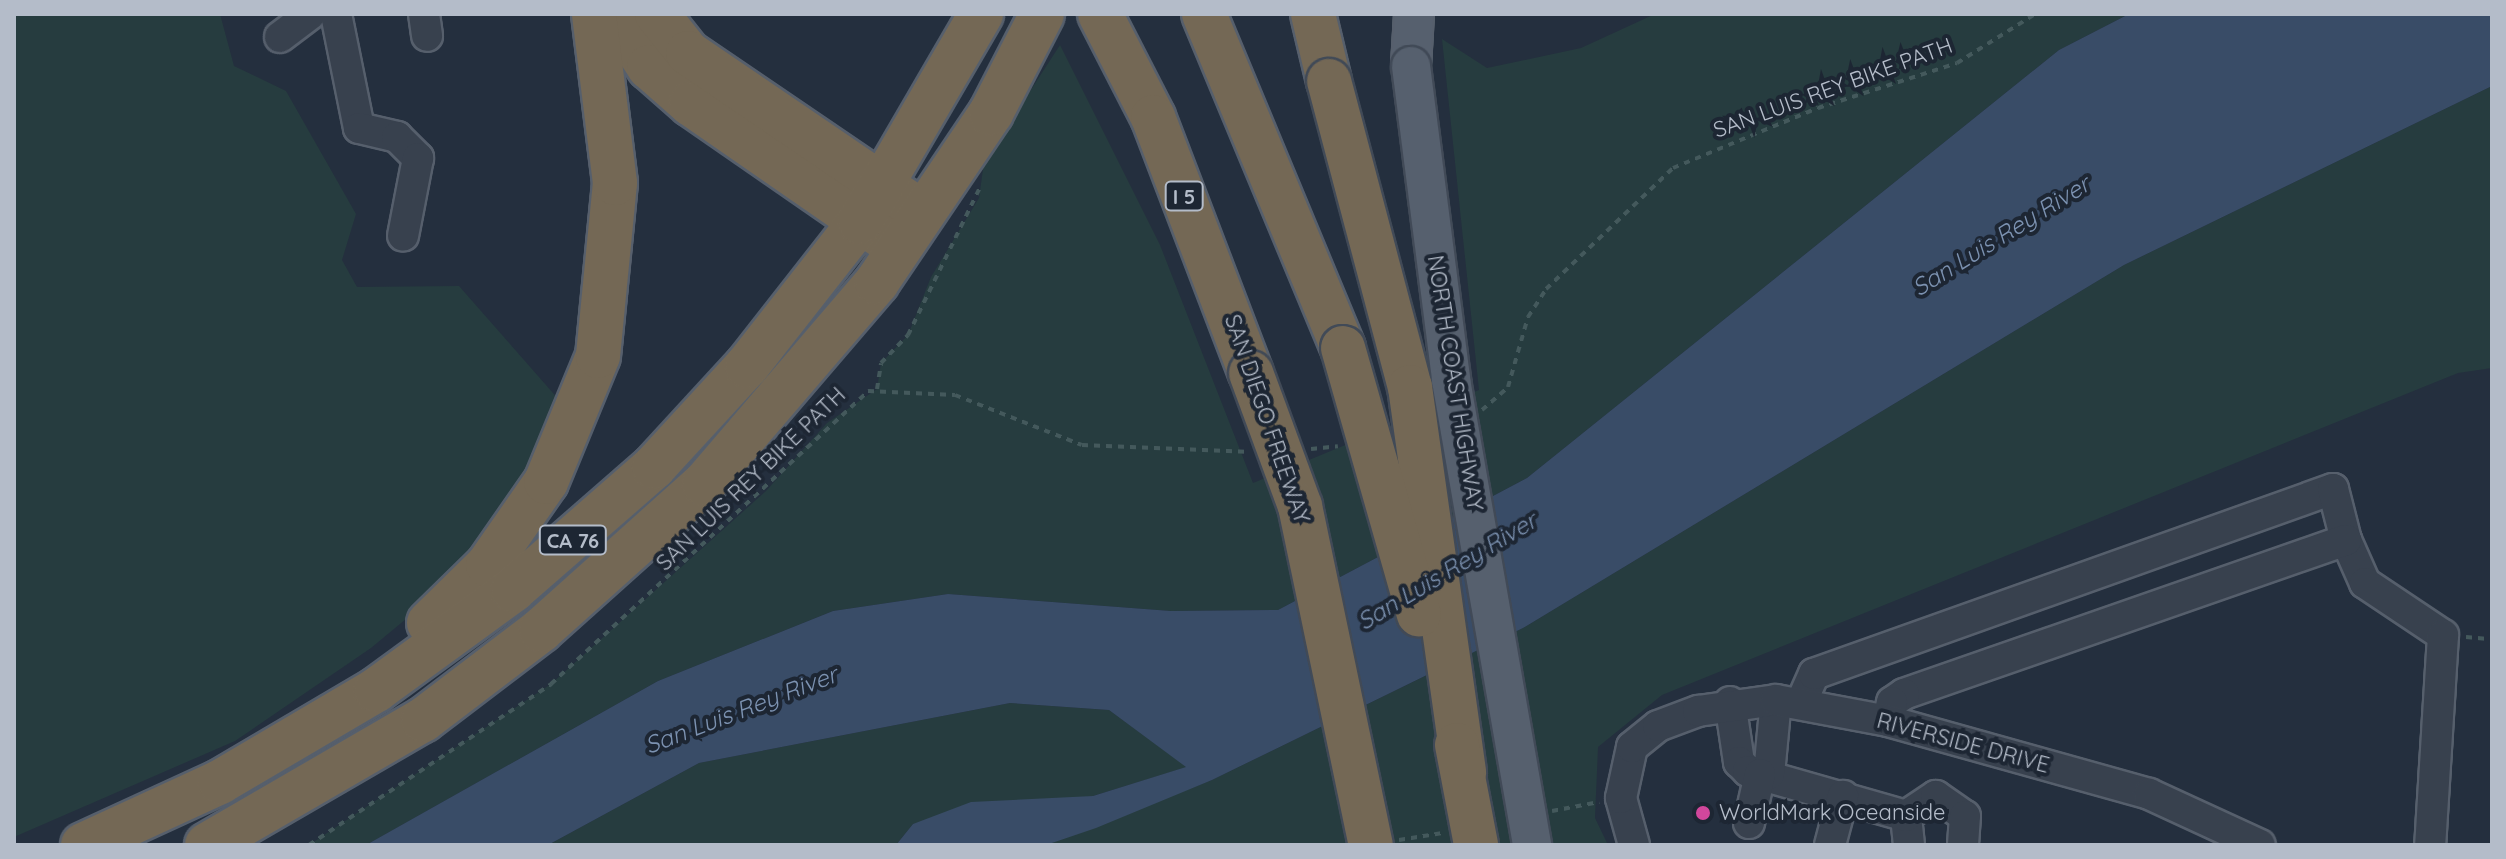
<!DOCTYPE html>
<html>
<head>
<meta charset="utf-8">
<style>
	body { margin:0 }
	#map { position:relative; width:2506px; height:859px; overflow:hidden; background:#242f3e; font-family:Quicksand,sans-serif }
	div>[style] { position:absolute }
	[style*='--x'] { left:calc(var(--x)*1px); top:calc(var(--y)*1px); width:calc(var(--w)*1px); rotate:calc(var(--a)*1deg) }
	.green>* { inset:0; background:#263c3f }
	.water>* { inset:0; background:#394c67 }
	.path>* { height:4px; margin-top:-2px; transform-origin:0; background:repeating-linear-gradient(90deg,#44595c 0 6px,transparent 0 12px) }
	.roads { filter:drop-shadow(2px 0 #565f6c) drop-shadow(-2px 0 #565f6c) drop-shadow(0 2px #565f6c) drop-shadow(0 -2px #565f6c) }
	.minor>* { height:30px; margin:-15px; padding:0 15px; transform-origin:15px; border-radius:15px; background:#38414e }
	.major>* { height:38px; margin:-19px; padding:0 19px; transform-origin:19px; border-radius:19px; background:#56606e }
	.highway>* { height:44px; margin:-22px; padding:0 22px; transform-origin:22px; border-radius:22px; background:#746855 }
	.bridges { filter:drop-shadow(2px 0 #414a57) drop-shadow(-2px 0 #414a57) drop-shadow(0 2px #414a57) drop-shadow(0 -2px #414a57) }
	.major-bridge>* { height:38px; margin:-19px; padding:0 19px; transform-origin:19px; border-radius:19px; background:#56606e }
	.highway-bridge>* { height:44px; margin:-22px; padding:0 22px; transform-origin:22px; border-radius:22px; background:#746855 }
	.dots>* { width:22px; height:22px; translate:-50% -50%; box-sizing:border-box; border:4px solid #1d2633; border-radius:50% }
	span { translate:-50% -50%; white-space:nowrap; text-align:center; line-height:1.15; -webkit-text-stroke:8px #1d2633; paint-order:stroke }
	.shield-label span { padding:2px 6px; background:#1d2633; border:2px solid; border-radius:6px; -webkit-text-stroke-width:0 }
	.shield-label { font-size:20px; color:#b4bcc9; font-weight:700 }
	.street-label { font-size:22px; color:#b4bcc9 }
	.poi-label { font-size:22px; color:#b4bcc9 }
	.left { translate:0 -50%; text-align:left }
	.water-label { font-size:24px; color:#7c92b1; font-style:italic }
	.frame { position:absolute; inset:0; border:16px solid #b4bcc9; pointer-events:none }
</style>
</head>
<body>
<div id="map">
	<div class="green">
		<div style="clip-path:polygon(14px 14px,220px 14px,234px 66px,286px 91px,356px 214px,342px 260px,357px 287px,459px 286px,567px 409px,488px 551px,371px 648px,235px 741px,14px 837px)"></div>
		<div style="clip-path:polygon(1655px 14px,2129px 14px,2059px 50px,1527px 478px,1278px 610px,1171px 611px,948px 594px,833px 611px,658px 681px,366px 845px,309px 845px,551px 684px,766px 491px,827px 423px,877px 389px,881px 363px,908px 335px,931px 277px,979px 198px,984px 162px,1060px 45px,1160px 245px,1253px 483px,1479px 390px,1442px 39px,1487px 68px,1581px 48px)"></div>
		<div style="clip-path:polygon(2492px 86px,2492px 368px,2458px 373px,1662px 695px,1598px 747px,1595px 818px,1608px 845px,1046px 845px,1212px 780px,1523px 628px,2124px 265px)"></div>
		<div style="clip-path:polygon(1010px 703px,1109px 710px,1187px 767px,1093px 796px,913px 824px,896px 845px,548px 845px,699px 763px)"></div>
	</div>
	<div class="water">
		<div style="clip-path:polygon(2129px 14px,2492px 14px,2492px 86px,2124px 265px,1523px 628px,1212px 780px,1096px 828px,1046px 845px,896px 845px,913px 824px,971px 802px,1093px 796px,1186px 767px,1109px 710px,1010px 703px,699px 763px,548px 845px,366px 845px,658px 681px,833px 611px,948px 594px,1171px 611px,1278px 610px,1527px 478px,2059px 50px)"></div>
	</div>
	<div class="path">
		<div style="--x:877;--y:389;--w:26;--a:-81"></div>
		<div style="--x:881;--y:363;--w:39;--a:-46"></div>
		<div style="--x:908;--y:335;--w:167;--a:-64"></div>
		<div style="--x:1482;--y:410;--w:35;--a:-41"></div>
		<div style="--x:1508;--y:387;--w:73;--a:-74.1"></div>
		<div style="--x:1528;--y:317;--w:33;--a:-57"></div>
		<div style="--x:1546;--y:289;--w:175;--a:-43.6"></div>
		<div style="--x:1673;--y:168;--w:157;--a:-22.5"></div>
		<div style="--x:1818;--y:108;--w:146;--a:-17.9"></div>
		<div style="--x:1957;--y:63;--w:92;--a:-32.1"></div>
		<div style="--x:1311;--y:449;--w:27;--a:-6"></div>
		<div style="--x:2466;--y:637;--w:25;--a:5"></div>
		<div style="--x:1552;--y:811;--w:48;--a:-10.8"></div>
		<div style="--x:1399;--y:840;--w:44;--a:-9.2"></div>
		<div style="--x:309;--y:845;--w:291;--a:-33.6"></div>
		<div style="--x:551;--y:684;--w:432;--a:-42.7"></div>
		<div style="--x:868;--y:391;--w:87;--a:2.6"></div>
		<div style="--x:955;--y:395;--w:136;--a:21.5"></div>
		<div style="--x:1082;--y:445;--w:164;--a:2.4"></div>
	</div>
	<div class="roads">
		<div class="minor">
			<div style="--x:336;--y:14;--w:116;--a:78.6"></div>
			<div style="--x:359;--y:128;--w:39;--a:13"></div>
			<div style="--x:397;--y:137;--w:30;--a:45"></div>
			<div style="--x:418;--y:158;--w:79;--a:100.9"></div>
			<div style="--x:424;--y:14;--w:22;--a:82"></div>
			<div style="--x:280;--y:37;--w:38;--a:-37"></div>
			<div style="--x:2346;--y:540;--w:47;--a:66.2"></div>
			<div style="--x:2365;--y:583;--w:94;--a:33.7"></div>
			<div style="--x:2443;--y:635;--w:210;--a:93.5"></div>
			<div style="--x:1730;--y:702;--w:61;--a:81.5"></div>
			<div style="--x:1739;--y:762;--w:13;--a:45"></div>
			<div style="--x:1748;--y:771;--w:164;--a:15.9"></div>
			<div style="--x:1801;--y:703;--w:32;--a:-66"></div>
			<div style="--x:1814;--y:674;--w:551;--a:-19.62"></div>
			<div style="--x:2333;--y:489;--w:53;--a:75.7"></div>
			<div style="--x:2346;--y:540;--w:468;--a:160.8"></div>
			<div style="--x:1904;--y:694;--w:14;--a:146"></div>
			<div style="--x:1892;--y:702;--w:19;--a:102"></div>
			<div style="--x:1769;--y:774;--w:74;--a:-84.6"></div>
			<div style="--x:1749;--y:823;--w:50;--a:-77.3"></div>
			<div style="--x:1634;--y:845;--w:49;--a:-105.5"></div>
			<div style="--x:1621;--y:798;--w:52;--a:-77.8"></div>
			<div style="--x:1632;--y:747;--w:33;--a:-39"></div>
			<div style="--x:1658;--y:726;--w:43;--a:-20.6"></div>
			<div style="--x:1698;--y:711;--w:79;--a:-8"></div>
			<div style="--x:1776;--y:700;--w:114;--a:10.6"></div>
			<div style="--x:1888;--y:721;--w:271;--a:15.6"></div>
			<div style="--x:2149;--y:794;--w:122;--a:24.7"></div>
			<div style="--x:1830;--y:845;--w:51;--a:-75.1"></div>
			<div style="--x:1909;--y:845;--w:29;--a:-96"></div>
			<div style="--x:1906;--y:816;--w:36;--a:-34"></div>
			<div style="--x:1936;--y:796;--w:35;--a:35"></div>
			<div style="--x:1965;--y:816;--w:29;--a:94"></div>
		</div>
		<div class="major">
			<div style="--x:1411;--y:66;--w:52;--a:-86.7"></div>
		</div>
		<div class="highway">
			<div style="--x:614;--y:14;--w:64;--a:56.6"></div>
			<div style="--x:649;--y:67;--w:56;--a:41.4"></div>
			<div style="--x:691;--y:104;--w:234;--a:34.7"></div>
			<div style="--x:657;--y:14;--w:50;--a:51.5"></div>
			<div style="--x:688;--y:53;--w:263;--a:34.2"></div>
			<div style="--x:1100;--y:14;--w:116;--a:62.8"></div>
			<div style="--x:1153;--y:117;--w:274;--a:69.1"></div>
			<div style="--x:1204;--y:14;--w:362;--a:67.4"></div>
			<div style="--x:1313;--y:14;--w:69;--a:76.6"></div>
			<div style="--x:429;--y:623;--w:83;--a:-44.5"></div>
			<div style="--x:488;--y:565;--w:101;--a:-55.1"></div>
			<div style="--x:546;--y:482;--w:136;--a:-67.6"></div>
			<div style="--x:598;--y:356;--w:174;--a:-84.4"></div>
			<div style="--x:615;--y:183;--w:170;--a:-97.1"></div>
			<div style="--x:83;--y:845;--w:151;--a:-24.7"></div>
			<div style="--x:220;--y:782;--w:181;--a:-30.5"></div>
			<div style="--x:376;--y:690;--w:170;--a:-36.1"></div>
			<div style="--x:513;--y:590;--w:187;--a:-41.1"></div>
			<div style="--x:654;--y:467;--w:137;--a:-47.4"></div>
			<div style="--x:747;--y:366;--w:183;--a:-51.9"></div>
			<div style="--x:860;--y:222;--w:241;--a:-59.8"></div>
			<div style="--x:207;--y:845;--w:250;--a:-30.1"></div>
			<div style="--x:423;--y:720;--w:148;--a:-37.3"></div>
			<div style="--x:541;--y:630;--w:219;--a:-41.9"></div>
			<div style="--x:704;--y:484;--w:266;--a:-49.4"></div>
			<div style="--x:877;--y:282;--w:204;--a:-56"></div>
			<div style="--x:991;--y:113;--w:111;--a:-62.7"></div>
		</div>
	</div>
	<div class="bridges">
		<div class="major-bridge">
			<div style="--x:1411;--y:66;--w:317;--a:82.7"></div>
			<div style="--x:1451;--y:380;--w:472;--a:80.1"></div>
		</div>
		<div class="highway-bridge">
			<div style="--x:1329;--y:81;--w:317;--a:75.2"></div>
			<div style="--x:1410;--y:387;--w:389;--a:82"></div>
			<div style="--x:1343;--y:348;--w:277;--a:74.1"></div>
			<div style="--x:1251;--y:373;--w:142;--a:69.8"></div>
			<div style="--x:1300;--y:506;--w:346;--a:78.2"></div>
			<div style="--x:1457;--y:745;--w:102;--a:79.2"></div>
		</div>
	</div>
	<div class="dots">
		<div style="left:1703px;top:813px;background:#d1479c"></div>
	</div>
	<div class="shield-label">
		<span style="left:1184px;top:196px">I 5</span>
		<span style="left:573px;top:540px">CA 76</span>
	</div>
	<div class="street-label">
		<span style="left:1833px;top:88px;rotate:-20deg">SAN LUIS REY BIKE PATH</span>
		<span style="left:1455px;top:383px;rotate:81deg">NORTH COAST HIGHWAY</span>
		<span style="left:1267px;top:419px;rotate:71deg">SAN DIEGO FREEWAY</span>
		<span style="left:751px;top:479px;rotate:-44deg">SAN LUIS REY BIKE PATH</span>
		<span style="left:1963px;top:743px;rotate:15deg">RIVERSIDE DRIVE</span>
	</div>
	<div class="poi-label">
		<span class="left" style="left:1719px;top:813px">WorldMark Oceanside</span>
	</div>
	<div class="water-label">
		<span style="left:2001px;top:236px;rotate:-32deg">San Luis Rey River</span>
		<span style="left:1447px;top:571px;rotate:-31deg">San Luis Rey River</span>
		<span style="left:741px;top:710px;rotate:-21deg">San Luis Rey River</span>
	</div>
	<div class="frame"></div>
</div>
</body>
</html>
